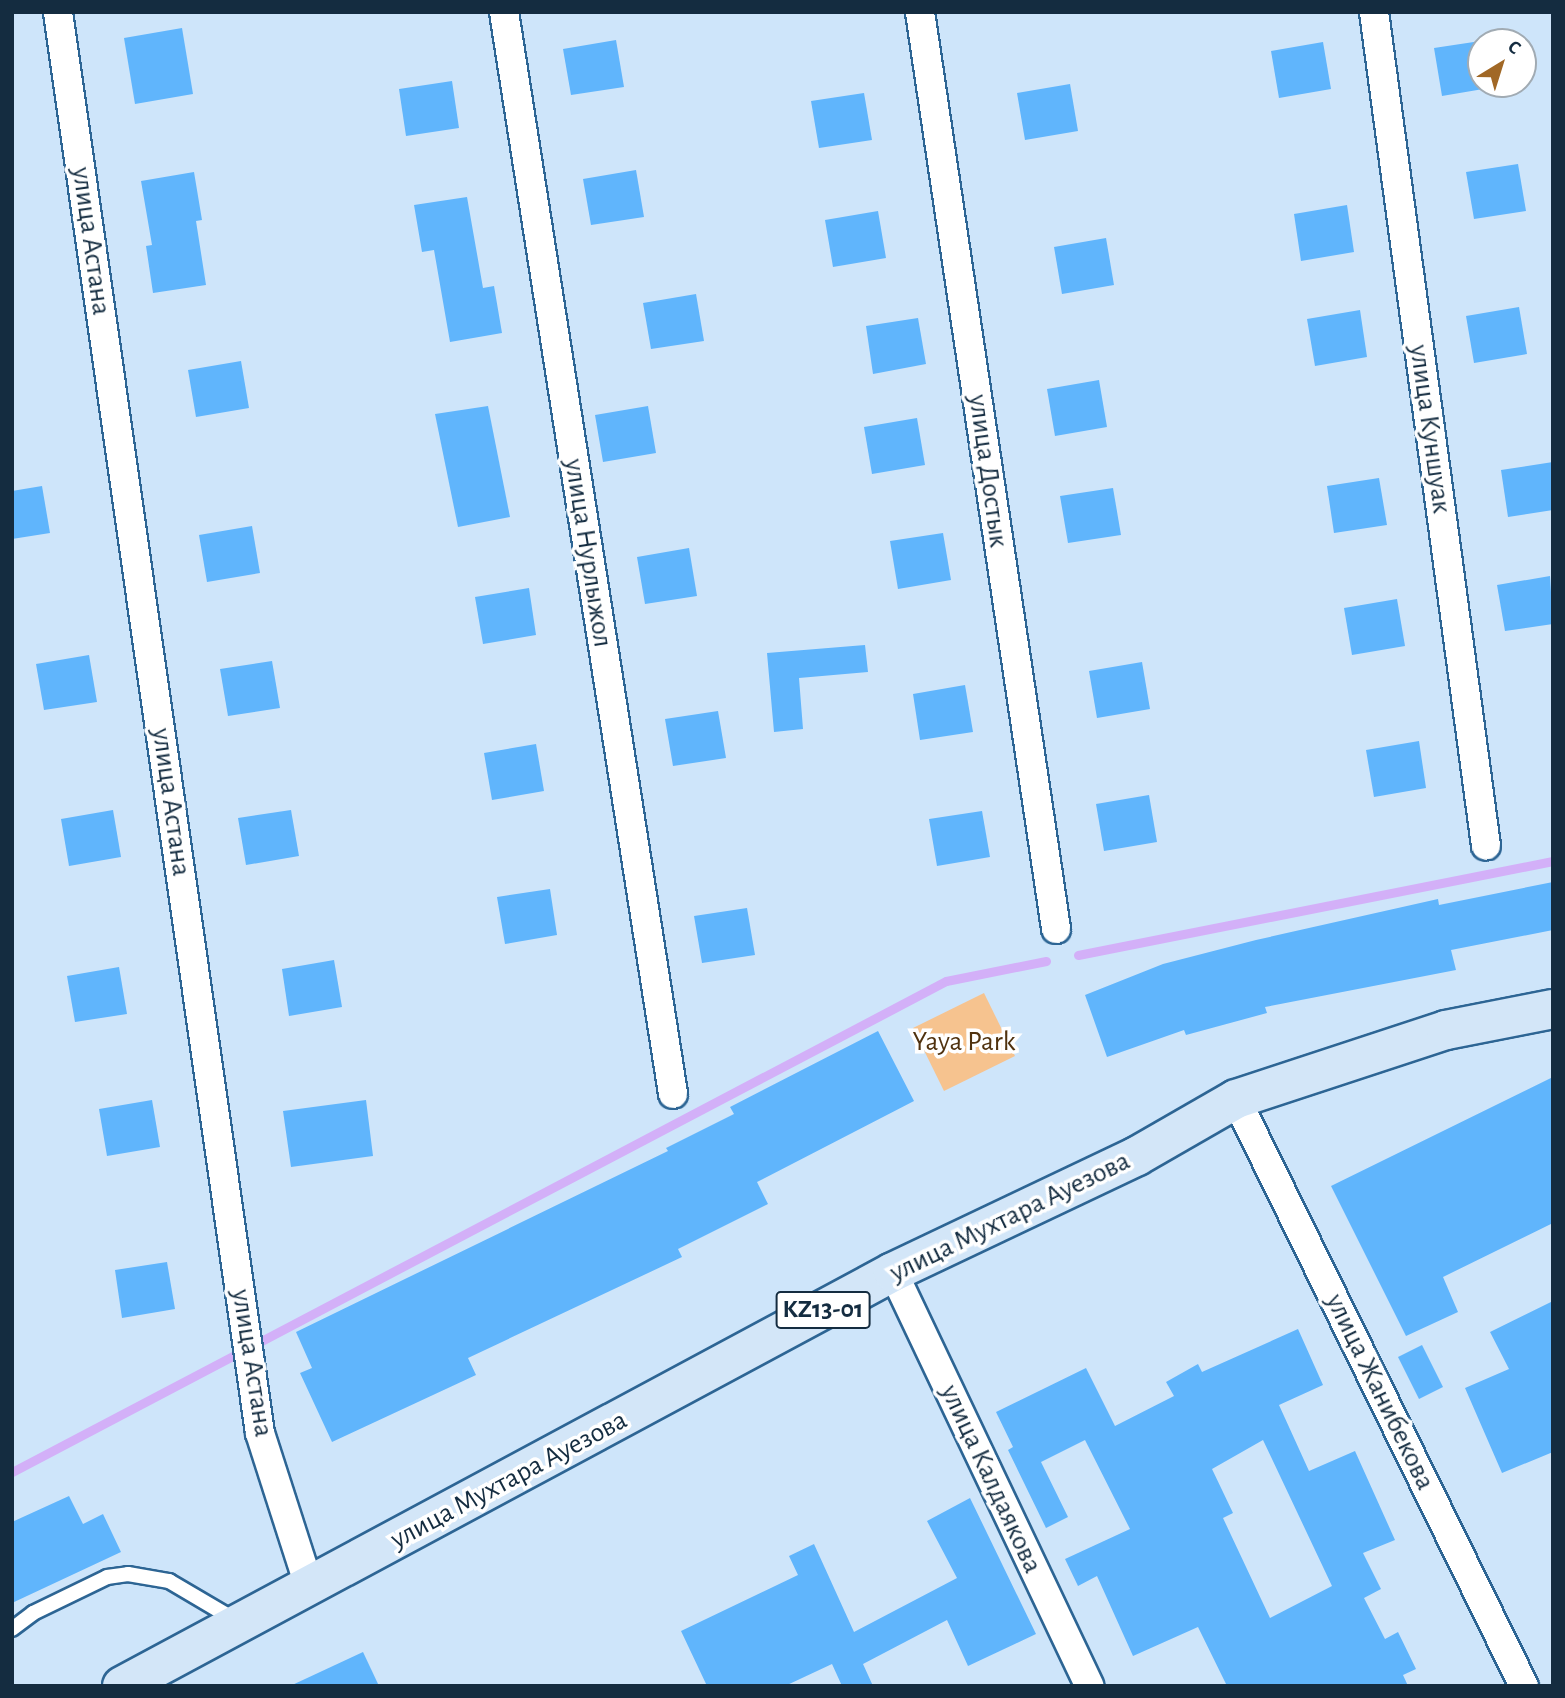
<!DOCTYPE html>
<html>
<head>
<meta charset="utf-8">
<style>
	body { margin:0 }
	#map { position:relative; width:1565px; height:1698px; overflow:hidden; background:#cee5fa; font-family:"Alegreya Sans",sans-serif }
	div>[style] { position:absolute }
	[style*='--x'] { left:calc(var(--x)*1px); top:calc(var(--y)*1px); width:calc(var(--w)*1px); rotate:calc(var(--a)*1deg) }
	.green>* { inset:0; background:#f6c38f }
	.stream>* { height:9px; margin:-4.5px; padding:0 4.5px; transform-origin:4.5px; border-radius:4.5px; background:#d3b0f8 }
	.building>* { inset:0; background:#60b5fc }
	.roads { filter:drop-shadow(2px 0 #2d6594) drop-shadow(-2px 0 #2d6594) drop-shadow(0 2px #2d6594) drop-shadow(0 -2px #2d6594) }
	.service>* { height:14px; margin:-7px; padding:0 7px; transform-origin:7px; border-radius:7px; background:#fff }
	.minor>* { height:28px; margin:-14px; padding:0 14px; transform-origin:14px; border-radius:14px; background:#fff }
	.primary>* { height:38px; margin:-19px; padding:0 19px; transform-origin:19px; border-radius:19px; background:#d3e6f8 }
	span { translate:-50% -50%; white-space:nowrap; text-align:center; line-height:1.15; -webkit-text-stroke:7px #fff; paint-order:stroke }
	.shield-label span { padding:2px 5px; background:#fff; border:2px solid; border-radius:5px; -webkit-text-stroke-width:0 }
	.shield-label { font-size:26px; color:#142c40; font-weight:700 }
	.street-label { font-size:28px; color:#142c40 }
	.park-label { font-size:28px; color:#50320f }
	.frame { position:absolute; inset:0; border:14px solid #142c40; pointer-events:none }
	.north { position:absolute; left:1467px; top:28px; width:70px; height:70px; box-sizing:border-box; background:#fff; border:2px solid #a1abb3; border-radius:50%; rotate:38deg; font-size:19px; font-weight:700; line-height:28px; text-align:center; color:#142c40 }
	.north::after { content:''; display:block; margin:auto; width:24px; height:32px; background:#a16826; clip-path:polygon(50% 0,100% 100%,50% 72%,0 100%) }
</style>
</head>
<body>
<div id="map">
	<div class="green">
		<div style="clip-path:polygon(984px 993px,1015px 1056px,944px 1091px,913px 1028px)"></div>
	</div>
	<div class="stream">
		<div style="--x:1078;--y:955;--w:484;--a:-11.2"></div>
		<div style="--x:12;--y:1472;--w:1055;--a:-27.73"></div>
		<div style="--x:946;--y:981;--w:102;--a:-11.3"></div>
	</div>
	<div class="building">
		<div style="clip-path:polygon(182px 28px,193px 94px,135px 104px,124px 38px)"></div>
		<div style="clip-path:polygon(616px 40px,624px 87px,571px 95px,563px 49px)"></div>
		<div style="clip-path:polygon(1487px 40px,1481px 42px,1481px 84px,1495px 87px,1442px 96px,1434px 48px)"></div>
		<div style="clip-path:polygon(1323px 42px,1331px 89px,1279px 98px,1271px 51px)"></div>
		<div style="clip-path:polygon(452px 81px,459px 128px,406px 136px,399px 89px)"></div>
		<div style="clip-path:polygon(1070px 84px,1078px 131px,1025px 140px,1017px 93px)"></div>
		<div style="clip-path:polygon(864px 93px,872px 140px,819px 148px,811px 101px)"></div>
		<div style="clip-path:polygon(1518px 164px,1526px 211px,1474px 219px,1466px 172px)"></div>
		<div style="clip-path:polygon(636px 170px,644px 217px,591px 225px,583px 179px)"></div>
		<div style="clip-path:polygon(194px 172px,202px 220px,196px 221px,206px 285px,153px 293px,146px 246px,152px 245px,141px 181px)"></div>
		<div style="clip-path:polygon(467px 197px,483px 288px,494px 286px,502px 333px,450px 342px,434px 250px,422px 252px,414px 205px)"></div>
		<div style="clip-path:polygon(1347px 205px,1354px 252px,1301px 261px,1294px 214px)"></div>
		<div style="clip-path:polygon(878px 211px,886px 258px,833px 267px,825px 220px)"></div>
		<div style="clip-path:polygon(1106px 238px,1114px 285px,1062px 294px,1054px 247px)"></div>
		<div style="clip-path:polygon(696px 294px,704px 341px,651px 349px,643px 303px)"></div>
		<div style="clip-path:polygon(1519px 307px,1527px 354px,1474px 363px,1466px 316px)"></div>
		<div style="clip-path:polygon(1360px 310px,1367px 357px,1315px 366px,1307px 319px)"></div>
		<div style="clip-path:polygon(918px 318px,926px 364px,873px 374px,866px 326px)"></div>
		<div style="clip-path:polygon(241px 361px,249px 408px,196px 417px,188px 370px)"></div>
		<div style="clip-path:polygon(1099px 380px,1107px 427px,1055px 436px,1047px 389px)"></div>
		<div style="clip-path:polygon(488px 406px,510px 517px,458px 527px,435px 414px)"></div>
		<div style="clip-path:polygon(648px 406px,656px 453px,603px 462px,595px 415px)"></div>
		<div style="clip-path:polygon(917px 418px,925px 465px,872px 474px,864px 427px)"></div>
		<div style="clip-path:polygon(1553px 462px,1553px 510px,1508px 517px,1501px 470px)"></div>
		<div style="clip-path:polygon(1379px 478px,1387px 525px,1334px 533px,1327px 486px)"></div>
		<div style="clip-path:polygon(42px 486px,50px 533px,12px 539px,12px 491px)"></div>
		<div style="clip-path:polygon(1113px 488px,1121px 535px,1068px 543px,1060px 496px)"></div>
		<div style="clip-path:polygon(252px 526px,260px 573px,207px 582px,199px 535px)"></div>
		<div style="clip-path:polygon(943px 533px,951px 580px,898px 589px,890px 541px)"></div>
		<div style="clip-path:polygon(689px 548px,697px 596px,645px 604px,637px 557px)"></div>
		<div style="clip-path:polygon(1550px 576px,1553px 624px,1505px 631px,1497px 585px)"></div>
		<div style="clip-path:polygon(529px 588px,536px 635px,483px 644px,475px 597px)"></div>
		<div style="clip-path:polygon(1397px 599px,1405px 646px,1352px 655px,1344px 608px)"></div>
		<div style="clip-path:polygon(865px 645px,868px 672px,799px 678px,803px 729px,774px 732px,767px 653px)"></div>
		<div style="clip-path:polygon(89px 655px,97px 702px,44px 710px,36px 664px)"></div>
		<div style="clip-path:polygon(272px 661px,280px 708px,228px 716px,220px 669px)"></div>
		<div style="clip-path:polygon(1142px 662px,1150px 709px,1097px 718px,1089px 671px)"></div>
		<div style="clip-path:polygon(965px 685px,973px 732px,920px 740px,913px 694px)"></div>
		<div style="clip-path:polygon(718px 711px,726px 758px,673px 766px,665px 719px)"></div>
		<div style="clip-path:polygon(1419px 741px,1426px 788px,1374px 797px,1366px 750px)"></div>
		<div style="clip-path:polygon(536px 744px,544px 791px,492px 800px,484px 753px)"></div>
		<div style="clip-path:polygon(1149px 795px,1157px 842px,1104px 851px,1096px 804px)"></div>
		<div style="clip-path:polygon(113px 810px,121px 857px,69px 866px,61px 819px)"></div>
		<div style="clip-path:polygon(291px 810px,299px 856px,246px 865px,238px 818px)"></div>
		<div style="clip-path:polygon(982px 811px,990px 857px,937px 866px,929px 819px)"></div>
		<div style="clip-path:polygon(1553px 882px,1553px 930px,1451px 950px,1456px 970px,1265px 1007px,1267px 1013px,1186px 1035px,1184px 1030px,1107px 1057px,1085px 995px,1163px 964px,1256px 940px,1438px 899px,1439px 905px)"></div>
		<div style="clip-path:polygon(550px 889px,557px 935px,505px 944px,497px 897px)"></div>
		<div style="clip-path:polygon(747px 908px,755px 955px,702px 963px,694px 916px)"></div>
		<div style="clip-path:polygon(334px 960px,342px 1007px,289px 1016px,282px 969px)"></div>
		<div style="clip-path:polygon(119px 967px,127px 1014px,75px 1022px,67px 976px)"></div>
		<div style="clip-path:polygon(878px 1031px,914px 1101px,757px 1182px,768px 1204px,678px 1249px,682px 1257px,468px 1358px,476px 1375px,332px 1442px,300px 1373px,312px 1368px,296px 1332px,668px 1151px,666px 1148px,734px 1114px,730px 1107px)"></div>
		<div style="clip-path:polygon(1553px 1077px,1553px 1223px,1443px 1277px,1458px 1312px,1406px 1336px,1331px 1186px)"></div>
		<div style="clip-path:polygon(152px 1100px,160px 1147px,107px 1156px,99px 1109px)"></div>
		<div style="clip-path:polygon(366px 1100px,373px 1156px,291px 1167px,283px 1111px)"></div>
		<div style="clip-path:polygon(167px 1262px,175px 1309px,122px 1318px,115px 1270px)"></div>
		<div style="clip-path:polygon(1553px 1301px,1553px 1452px,1502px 1473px,1465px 1388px,1509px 1369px,1490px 1332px)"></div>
		<div style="clip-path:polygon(evenodd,1298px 1329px,1323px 1385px,1279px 1405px,1309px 1471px,1355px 1451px,1395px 1540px,1363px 1553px,1381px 1589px,1364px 1598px,1385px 1639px,1398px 1632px,1416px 1669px,1403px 1675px,1408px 1686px,1227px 1686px,1198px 1627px,1133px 1656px,1097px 1576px,1078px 1586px,1065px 1559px,1130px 1529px,1085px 1440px,1041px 1462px,1068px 1517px,1046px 1528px,1008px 1450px,1013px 1447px,996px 1412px,1086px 1368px,1115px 1426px,1174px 1396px,1166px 1382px,1198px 1364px,1202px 1372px,1298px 1329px,1263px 1440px,1332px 1586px,1270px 1618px,1223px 1518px,1233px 1513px,1212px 1469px,1263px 1440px)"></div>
		<div style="clip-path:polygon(1422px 1345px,1443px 1387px,1419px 1399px,1398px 1357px)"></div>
		<div style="clip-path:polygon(69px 1496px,83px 1524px,103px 1514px,121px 1552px,12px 1603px,12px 1522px)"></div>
		<div style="clip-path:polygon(970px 1498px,1036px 1634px,968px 1666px,947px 1620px,863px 1664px,873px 1686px,842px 1686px,832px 1664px,785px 1686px,707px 1686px,681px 1631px,798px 1575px,789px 1556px,814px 1544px,854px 1632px,957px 1578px,927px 1521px)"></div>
		<div style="clip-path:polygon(363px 1652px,379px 1686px,290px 1686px)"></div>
	</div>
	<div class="roads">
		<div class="service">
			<div style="--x:12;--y:1629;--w:26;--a:-37"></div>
			<div style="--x:33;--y:1613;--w:82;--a:-25.9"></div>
			<div style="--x:107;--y:1577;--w:21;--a:-8"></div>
			<div style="--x:128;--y:1574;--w:42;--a:9.7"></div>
			<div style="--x:169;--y:1581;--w:79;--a:30.5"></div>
		</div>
		<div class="minor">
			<div style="--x:58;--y:12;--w:1435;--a:81.91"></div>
			<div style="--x:260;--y:1433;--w:161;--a:72.2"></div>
			<div style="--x:504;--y:12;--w:1095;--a:81.12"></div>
			<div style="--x:920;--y:12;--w:927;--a:81.56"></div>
			<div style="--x:1374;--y:12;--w:841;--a:82.35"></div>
			<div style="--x:1236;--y:1099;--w:654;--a:63.87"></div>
			<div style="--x:893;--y:1272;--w:458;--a:64.6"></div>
		</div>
		<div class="primary">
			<div style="--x:122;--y:1686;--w:875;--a:-28.23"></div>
			<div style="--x:893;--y:1272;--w:270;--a:-25.4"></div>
			<div style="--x:1137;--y:1156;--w:114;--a:-29.9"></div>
			<div style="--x:1236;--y:1099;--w:221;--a:-18.2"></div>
			<div style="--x:1446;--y:1030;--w:109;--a:-11.1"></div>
		</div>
	</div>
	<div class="shield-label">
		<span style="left:823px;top:1310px">KZ13-01</span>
	</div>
	<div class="street-label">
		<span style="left:91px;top:241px;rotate:82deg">улица Астана</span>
		<span style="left:1430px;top:429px;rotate:82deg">улица Куншуак</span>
		<span style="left:988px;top:471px;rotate:82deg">улица Достык</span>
		<span style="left:588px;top:553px;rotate:81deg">улица Нурлыжол</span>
		<span style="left:171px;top:802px;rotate:82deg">улица Астана</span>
		<span style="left:1010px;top:1217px;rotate:-26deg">улица Мухтара Ауезова</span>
		<span style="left:252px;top:1363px;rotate:81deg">улица Астана</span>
		<span style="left:1380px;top:1392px;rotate:64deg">улица Жанибекова</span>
		<span style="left:991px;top:1479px;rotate:65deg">улица Калдаякова</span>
		<span style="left:509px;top:1480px;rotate:-28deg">улица Мухтара Ауезова</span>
	</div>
	<div class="park-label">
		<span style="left:964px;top:1042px">Yaya Park</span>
	</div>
	<div class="frame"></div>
	<div class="north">С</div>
</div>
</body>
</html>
